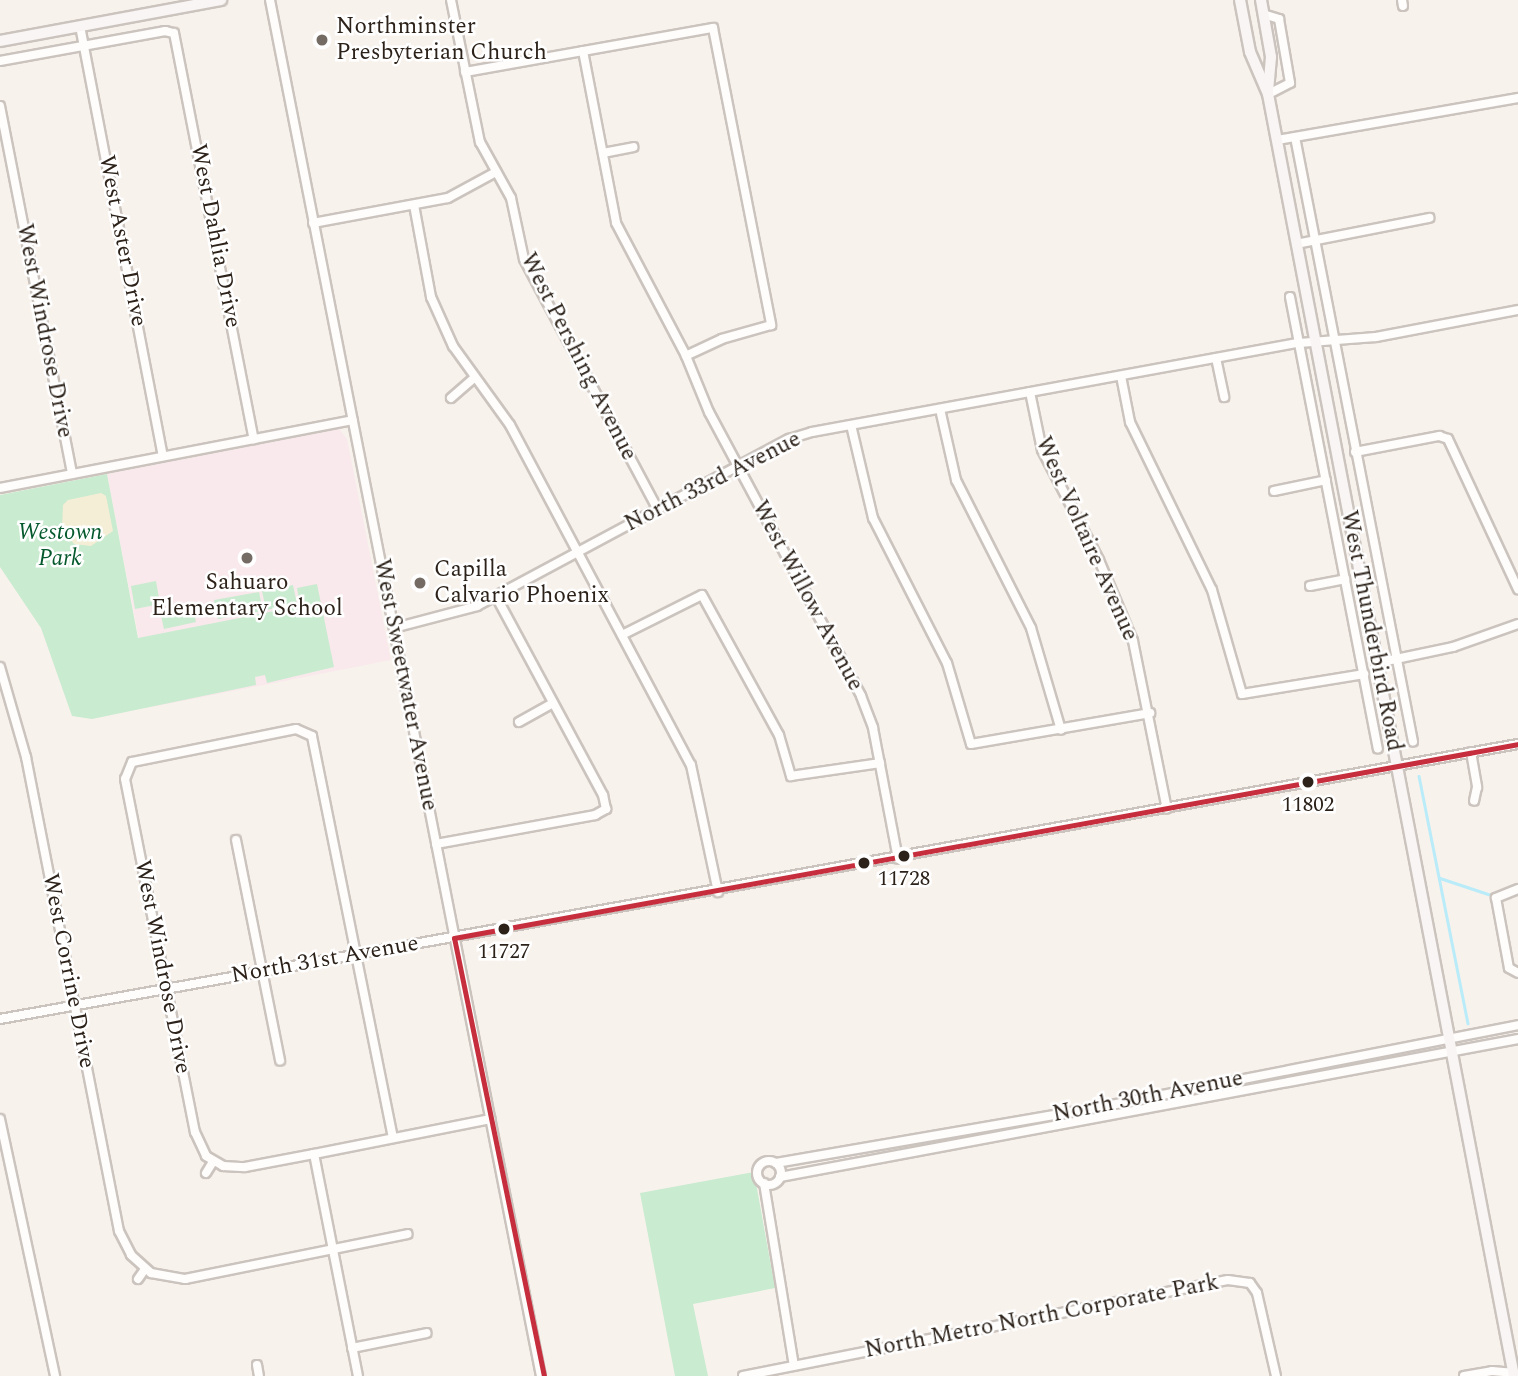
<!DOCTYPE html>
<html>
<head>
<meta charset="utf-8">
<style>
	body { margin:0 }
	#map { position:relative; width:1518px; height:1376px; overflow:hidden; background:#f8f2ed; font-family:Spectral,serif }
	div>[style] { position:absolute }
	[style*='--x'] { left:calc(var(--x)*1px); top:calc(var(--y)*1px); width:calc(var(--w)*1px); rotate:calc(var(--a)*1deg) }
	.education>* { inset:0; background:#f9e9ec }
	.green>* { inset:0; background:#c9ebcf }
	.sand>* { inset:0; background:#f5eed6 }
	.stream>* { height:2.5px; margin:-1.25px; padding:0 1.25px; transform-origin:1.25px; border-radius:1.25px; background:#b9ecf8 }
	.roads { filter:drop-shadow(2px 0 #cbc3bd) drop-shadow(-2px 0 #cbc3bd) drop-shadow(0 2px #cbc3bd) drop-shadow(0 -2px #cbc3bd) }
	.minor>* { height:8px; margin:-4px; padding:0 4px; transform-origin:4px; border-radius:4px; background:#fefdfc }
	.minor>.ring { margin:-4px; padding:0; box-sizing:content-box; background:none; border:8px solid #fefdfc; border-radius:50% }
	.major>* { height:10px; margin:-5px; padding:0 5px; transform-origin:5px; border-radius:5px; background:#f9f5f4 }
	.bus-1>* { height:5px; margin:-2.5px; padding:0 2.5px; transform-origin:2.5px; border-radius:2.5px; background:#c62d3d }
	.dots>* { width:19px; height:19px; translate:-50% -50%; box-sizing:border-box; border:4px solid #fff; border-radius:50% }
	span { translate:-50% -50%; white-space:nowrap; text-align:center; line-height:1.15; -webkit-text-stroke:5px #fff; paint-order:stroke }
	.bus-label { font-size:21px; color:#2c221a }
	.poi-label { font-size:23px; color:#2c221a }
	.left { translate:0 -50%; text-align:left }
	.street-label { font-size:23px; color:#2c221a }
	.park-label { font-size:23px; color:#05592d; font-style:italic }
</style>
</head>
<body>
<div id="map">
	<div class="education">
		<div style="clip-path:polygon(339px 429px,347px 439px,391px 660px,152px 707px,107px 474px)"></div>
	</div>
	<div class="green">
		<div style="clip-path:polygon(107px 474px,138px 638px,300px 606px,297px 588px,317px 584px,334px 667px,267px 683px,265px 675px,255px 677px,256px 685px,92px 719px,72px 716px,41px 628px,0 567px,0 495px)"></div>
		<div style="clip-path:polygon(156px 581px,160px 604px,135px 609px,131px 586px)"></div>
		<div style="clip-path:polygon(293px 585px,297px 604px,266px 610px,262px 591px)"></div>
		<div style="clip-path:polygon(259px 592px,263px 611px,218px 619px,214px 600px)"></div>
		<div style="clip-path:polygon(192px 604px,196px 622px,164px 629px,160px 611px)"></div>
		<div style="clip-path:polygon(754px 1172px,775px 1288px,693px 1304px,708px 1376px,675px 1376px,640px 1193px)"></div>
	</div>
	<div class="sand">
		<div style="clip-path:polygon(101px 493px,106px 496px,113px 531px,91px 546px,74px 544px,62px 529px,63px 505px,68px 500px)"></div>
	</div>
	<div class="stream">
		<div style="--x:1419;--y:776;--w:252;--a:78.8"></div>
		<div style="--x:1440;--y:878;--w:51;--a:18.4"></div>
	</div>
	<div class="roads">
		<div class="minor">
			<div style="--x:270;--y:0;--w:1402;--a:78.86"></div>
			<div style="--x:451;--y:0;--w:145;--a:78.5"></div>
			<div style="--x:480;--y:142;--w:64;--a:61"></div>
			<div style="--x:511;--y:198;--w:62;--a:78"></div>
			<div style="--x:524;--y:259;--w:285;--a:61.9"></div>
			<div style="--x:1402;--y:0;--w:6;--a:81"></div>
			<div style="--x:1263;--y:14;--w:17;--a:17"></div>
			<div style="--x:1279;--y:19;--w:65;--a:80.2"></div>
			<div style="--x:1290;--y:83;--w:25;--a:153"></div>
			<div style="--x:80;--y:26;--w:438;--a:79.1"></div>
			<div style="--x:583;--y:51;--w:175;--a:79.1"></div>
			<div style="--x:616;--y:223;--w:150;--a:62.2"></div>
			<div style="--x:686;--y:356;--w:61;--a:67.7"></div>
			<div style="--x:709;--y:412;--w:322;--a:61.8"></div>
			<div style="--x:861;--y:696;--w:34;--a:69"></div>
			<div style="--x:873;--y:728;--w:133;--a:79.2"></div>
			<div style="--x:0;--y:61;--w:168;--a:-10.3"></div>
			<div style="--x:165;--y:31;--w:9;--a:13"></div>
			<div style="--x:174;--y:33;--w:414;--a:78.9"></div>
			<div style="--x:465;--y:72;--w:252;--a:-10.1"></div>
			<div style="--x:713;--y:28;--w:303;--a:78.9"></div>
			<div style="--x:771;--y:325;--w:51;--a:164.1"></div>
			<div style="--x:722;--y:339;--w:40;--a:155"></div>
			<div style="--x:0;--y:106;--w:375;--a:78.9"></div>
			<div style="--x:1295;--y:137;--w:616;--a:78.96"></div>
			<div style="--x:1277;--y:140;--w:245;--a:-9.9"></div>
			<div style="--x:603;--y:153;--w:31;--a:-11"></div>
			<div style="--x:414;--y:205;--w:94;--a:79.5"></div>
			<div style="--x:431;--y:297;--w:54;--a:65.8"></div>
			<div style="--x:453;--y:346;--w:97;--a:54.2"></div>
			<div style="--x:510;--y:425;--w:385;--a:62"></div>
			<div style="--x:691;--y:765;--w:130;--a:78"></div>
			<div style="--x:313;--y:223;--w:137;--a:-10.5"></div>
			<div style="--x:448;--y:198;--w:55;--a:-28.4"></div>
			<div style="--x:1296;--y:244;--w:136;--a:-11.1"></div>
			<div style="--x:1290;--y:297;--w:460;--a:79"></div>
			<div style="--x:1216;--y:358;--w:40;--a:78"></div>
			<div style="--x:1121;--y:376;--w:47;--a:78.9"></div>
			<div style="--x:1130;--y:422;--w:187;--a:64"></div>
			<div style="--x:1212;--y:590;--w:108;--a:73.9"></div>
			<div style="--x:1242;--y:694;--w:124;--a:-9.3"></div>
			<div style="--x:1030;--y:392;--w:59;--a:78.3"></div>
			<div style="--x:1042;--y:450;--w:124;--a:62.6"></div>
			<div style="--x:1099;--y:560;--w:88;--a:67.2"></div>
			<div style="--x:1133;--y:641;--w:171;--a:78.6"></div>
			<div style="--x:451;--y:398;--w:29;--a:-41"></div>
			<div style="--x:940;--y:409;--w:73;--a:77.3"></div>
			<div style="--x:956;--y:480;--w:166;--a:63.1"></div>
			<div style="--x:1031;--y:628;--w:106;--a:73.6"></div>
			<div style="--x:851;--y:425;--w:96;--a:76.7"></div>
			<div style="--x:873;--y:518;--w:163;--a:63"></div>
			<div style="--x:947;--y:663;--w:84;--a:73.5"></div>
			<div style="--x:971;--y:744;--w:182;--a:-9.8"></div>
			<div style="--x:1355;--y:452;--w:86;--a:-10.8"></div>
			<div style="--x:1439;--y:436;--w:9;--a:18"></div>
			<div style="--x:1448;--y:439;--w:166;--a:65"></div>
			<div style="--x:0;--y:488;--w:359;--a:-10.9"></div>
			<div style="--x:1274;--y:491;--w:53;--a:-11.9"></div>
			<div style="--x:1310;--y:586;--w:36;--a:-11"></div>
			<div style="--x:394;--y:628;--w:86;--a:-14.8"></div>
			<div style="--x:477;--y:606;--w:354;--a:-28.2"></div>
			<div style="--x:789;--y:439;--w:24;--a:-17"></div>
			<div style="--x:812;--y:432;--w:495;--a:-10.4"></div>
			<div style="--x:1299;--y:343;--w:77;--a:-4.5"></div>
			<div style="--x:1376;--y:337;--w:145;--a:-10.8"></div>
			<div style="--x:622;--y:635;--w:89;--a:-26.6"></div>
			<div style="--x:702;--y:595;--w:160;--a:61.2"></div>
			<div style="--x:779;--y:735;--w:43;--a:73.7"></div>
			<div style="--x:791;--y:776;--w:90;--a:-8.3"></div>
			<div style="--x:1377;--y:663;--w:78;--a:-11.9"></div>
			<div style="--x:1453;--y:647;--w:69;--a:-19.5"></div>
			<div style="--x:0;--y:667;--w:94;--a:73.9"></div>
			<div style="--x:26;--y:757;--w:483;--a:78.9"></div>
			<div style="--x:119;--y:1231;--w:27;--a:63"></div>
			<div style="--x:131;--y:1255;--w:27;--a:42"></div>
			<div style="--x:151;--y:1273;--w:35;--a:10"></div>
			<div style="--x:185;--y:1279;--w:227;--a:-11.4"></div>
			<div style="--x:519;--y:722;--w:39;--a:-29"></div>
			<div style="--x:1471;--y:752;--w:36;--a:80"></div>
			<div style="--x:1477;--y:787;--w:14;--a:102"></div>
			<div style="--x:236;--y:840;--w:225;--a:78.7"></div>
			<div style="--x:436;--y:844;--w:162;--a:-10.3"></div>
			<div style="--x:595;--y:815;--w:13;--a:-29"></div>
			<div style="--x:606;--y:809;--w:14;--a:-102"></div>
			<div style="--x:603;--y:795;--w:226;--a:-118.3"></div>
			<div style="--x:1518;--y:889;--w:24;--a:158"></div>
			<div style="--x:1496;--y:898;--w:71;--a:79.5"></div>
			<div style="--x:1509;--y:968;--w:10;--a:29"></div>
			<div style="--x:0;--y:1019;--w:1543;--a:-10.27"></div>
			<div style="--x:0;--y:1119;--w:263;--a:77.9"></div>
			<div style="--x:393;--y:1138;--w:410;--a:-101.4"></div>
			<div style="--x:312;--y:736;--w:17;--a:-156"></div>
			<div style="--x:296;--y:729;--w:167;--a:168.6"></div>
			<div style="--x:132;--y:762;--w:18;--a:112"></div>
			<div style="--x:125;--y:779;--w:360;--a:78.8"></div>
			<div style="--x:195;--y:1132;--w:26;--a:65"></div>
			<div style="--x:206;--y:1156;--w:20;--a:30"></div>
			<div style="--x:223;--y:1166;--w:22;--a:3"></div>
			<div style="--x:245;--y:1167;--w:70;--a:-10.7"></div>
			<div style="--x:314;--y:1154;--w:180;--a:-11.2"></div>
			<div style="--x:314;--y:1154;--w:226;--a:78.8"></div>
			<div class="ring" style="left:757px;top:1161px;width:16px;height:16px"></div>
			<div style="--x:776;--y:1163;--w:335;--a:-9.8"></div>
			<div style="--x:1106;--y:1106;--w:420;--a:-11.1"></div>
			<div style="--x:206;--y:1173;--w:13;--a:-58"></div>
			<div style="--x:780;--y:1177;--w:751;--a:-10.59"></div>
			<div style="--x:764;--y:1183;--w:185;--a:80.7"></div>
			<div style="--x:138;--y:1279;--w:12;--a:-55"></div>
			<div style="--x:352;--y:1348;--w:76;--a:-11.3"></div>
			<div style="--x:257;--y:1365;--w:11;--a:80"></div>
			<div style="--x:743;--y:1376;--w:494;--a:-11.2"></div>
			<div style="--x:1228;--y:1280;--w:22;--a:8"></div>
			<div style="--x:1250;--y:1283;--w:12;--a:55"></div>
			<div style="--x:1257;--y:1293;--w:85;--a:77.1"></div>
			<div style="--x:1464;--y:1376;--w:28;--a:-10"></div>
			<div style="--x:1492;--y:1371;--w:23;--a:5"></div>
		</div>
		<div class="major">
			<div style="--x:1240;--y:0;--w:53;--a:79.1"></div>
			<div style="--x:1250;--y:52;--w:46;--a:66.8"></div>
			<div style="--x:1268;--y:94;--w:1305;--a:79.14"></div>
			<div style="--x:1261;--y:0;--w:58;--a:80"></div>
			<div style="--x:1271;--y:57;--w:35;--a:95"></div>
			<div style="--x:0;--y:41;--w:225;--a:-10.5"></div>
		</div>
	</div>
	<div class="bus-1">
		<div style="--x:544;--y:1376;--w:447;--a:-101.6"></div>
		<div style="--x:454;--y:938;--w:1082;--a:-10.33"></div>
	</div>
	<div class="dots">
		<div style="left:322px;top:40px;background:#736b64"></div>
		<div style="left:247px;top:558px;background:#736b64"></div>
		<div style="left:420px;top:583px;background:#736b64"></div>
		<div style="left:1308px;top:782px;background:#2c221a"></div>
		<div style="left:904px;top:856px;background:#2c221a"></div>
		<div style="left:864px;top:863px;background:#2c221a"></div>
		<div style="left:504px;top:929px;background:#2c221a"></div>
	</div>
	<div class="bus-label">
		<span style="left:1308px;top:805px">11802</span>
		<span style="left:904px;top:879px">11728</span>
		<span style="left:504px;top:952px">11727</span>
	</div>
	<div class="poi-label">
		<span class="left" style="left:336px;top:40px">Northminster<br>Presbyterian Church</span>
		<span class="left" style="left:434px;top:583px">Capilla<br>Calvario Phoenix</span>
		<span style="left:247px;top:596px">Sahuaro<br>Elementary School</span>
	</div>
	<div class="street-label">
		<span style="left:215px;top:236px;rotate:79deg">West Dahlia Drive</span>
		<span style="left:122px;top:241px;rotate:79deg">West Aster Drive</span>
		<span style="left:44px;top:331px;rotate:79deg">West Windrose Drive</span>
		<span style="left:578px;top:357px;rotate:63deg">West Pershing Avenue</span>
		<span style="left:713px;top:482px;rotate:-27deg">North 33rd Avenue</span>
		<span style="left:1086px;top:539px;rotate:66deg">West Voltaire Avenue</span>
		<span style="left:807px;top:596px;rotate:62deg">West Willow Avenue</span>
		<span style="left:1371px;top:631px;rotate:79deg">West Thunderbird Road</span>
		<span style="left:405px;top:685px;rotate:79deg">West Sweetwater Avenue</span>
		<span style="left:325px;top:960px;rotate:-10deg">North 31st Avenue</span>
		<span style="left:162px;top:967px;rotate:79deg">West Windrose Drive</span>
		<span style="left:68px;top:971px;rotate:79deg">West Corrine Drive</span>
		<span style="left:1148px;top:1097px;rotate:-11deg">North 30th Avenue</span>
		<span style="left:1042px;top:1317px;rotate:-11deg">North Metro North Corporate Park</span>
	</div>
	<div class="park-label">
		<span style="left:60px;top:546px">Westown<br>Park</span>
	</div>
</div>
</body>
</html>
